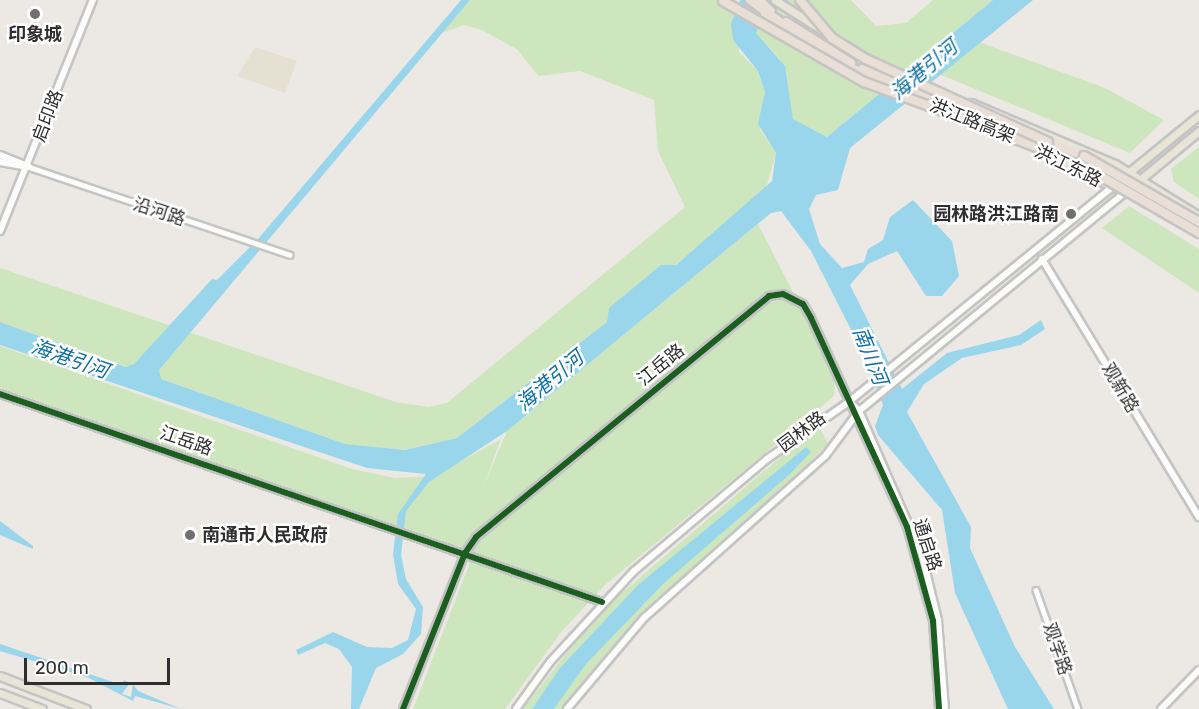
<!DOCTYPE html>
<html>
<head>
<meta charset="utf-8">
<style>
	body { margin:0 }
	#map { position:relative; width:1199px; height:709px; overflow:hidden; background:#ece8e4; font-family:Rubik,"Noto Sans SC",sans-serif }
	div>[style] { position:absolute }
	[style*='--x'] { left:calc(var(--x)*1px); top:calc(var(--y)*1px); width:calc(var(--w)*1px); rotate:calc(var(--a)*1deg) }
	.education>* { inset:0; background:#e6e0d3 }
	.green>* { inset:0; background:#cee6be }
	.water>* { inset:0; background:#99d6ec }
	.roads { filter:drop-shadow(2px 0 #c5c4c5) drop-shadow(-2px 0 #c5c4c5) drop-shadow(0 2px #c5c4c5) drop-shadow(0 -2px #c5c4c5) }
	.street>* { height:4.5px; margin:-2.25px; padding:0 2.25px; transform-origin:2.25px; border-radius:2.25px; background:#fcfcfb }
	.secondary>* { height:6px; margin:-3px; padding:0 3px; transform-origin:3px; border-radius:3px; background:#fcfcfb }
	.primary>* { height:7px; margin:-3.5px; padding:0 3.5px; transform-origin:3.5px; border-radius:3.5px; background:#e8e4d6 }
	.highway>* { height:8px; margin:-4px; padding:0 4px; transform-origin:4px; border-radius:4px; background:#eadfd6 }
	.bridges { filter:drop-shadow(2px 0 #c6c5c4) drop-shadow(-2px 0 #c6c5c4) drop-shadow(0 2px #c6c5c4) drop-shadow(0 -2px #c6c5c4) }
	.highway-bridge>* { height:8px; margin:-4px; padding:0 4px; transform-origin:4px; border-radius:4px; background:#eadfd6 }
	.cycleway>* { height:6px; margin:-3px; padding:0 3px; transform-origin:3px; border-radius:3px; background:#1b5e20 }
	.dots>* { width:16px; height:16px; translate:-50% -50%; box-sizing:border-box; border:3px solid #fff; border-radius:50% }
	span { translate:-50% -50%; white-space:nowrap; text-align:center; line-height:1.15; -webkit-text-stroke:5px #fff; paint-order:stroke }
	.poi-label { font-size:18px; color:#2e2e2e; font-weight:700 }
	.right { translate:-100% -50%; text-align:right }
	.left { translate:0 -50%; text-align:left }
	.street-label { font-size:18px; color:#2e2e2e }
	.water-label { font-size:20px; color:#0d6fa3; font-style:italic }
	.scale { position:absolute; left:24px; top:658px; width:146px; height:27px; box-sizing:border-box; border:3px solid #2e2e2e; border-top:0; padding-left:8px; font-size:18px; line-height:21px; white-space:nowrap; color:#2e2e2e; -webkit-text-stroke:4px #fff; paint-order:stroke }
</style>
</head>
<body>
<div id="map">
	<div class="education">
		<div style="clip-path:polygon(255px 47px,297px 61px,285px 93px,237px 76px)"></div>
	</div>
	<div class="green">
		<div style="clip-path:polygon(470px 0,730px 0,736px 6px,739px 52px,758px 71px,765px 92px,760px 130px,776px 153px,765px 192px,675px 265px,609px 308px,607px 322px,457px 438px,405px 450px,345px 444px,0 322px,0 268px,396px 402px,429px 407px,447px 403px,685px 207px,658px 151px,654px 100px,580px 71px,538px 76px,518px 50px,482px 30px,464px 25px,442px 33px)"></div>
		<div style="clip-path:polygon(772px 0,851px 0,876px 26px,906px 23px,933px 0,993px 0,827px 137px,793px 119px,780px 59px,756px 33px)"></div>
		<div style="clip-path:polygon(979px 42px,1105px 88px,1164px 120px,1130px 153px,939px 74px)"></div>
		<div style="clip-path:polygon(1199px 147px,1199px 199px,1174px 182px,1171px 169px)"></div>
		<div style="clip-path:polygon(1129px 206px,1199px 249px,1199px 293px,1102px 228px)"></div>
		<div style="clip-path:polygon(758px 224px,835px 374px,834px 396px,605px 585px,562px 631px,505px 709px,413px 709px,474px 552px,0 388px,0 346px,352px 469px,396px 478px,434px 476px,501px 439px,483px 488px,507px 431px)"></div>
		<div style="clip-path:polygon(812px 430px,821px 430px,828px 444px,754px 518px,654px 603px,563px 709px,523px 709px,596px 615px)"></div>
	</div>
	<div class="water">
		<div style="clip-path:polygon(461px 0,470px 0,159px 370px,161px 379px,345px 444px,405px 450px,457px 438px,607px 322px,609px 308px,661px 265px,676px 265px,772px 181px,776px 153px,758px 124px,765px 92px,758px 71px,733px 40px,731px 24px,740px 0,772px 0,756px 33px,785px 66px,793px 119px,827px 137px,993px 0,1033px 0,850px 148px,838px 190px,816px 195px,809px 209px,820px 244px,842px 268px,864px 262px,868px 249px,883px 240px,890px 217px,913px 200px,952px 241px,959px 276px,942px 296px,926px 296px,897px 251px,868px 264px,850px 285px,902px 389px,947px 353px,1019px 335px,1041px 320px,1045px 329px,1021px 345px,962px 358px,924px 384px,907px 412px,971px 527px,970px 548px,1015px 647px,1054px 709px,1008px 709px,955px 593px,942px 510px,878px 435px,875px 426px,883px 405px,866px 359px,811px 251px,781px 211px,771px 213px,507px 431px,429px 482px,406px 511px,401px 555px,406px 579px,423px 607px,421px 634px,403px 654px,376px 668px,359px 709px,351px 709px,352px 667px,339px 649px,325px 643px,298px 655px,296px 650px,333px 632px,367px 647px,392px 648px,408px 640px,416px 609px,398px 584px,393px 554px,398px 514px,426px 474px,367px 468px,0 345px,0 322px,126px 367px,134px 364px,212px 279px,217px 280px,258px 239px)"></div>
		<div style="clip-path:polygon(806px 447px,811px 452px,789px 475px,663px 584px,586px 664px,554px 709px,532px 709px,560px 668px,638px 585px)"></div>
		<div style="clip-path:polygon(0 521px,33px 546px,33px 549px,0 535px)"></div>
		<div style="clip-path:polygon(0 644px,122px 685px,124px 680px,130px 683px,122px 694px,131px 697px,133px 684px,138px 691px,181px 709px,135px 696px,133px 701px,87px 677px,0 651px)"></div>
	</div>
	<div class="roads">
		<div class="street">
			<div style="--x:29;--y:167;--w:275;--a:18.6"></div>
			<div style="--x:1036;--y:590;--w:126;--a:70.6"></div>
		</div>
		<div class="secondary">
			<div style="--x:0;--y:155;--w:31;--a:22"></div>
			<div style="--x:0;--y:162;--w:29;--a:10"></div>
			<div style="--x:0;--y:231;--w:249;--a:-68.1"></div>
			<div style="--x:1042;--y:259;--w:302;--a:58.7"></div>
			<div style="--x:0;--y:394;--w:637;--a:19.06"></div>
			<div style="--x:850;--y:402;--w:13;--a:45"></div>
			<div style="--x:859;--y:411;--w:157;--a:66.4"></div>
			<div style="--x:922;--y:555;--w:67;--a:76.2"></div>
			<div style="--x:938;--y:620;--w:89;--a:85.5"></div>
			<div style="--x:403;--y:709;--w:168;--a:-68.3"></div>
			<div style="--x:465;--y:553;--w:19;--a:-55"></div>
			<div style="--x:476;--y:537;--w:379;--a:-39.4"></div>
			<div style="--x:769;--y:296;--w:14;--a:-8"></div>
			<div style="--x:783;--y:294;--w:22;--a:27"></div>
			<div style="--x:803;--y:304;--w:16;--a:60"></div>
			<div style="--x:811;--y:318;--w:230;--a:65.3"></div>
			<div style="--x:907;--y:527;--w:98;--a:74.5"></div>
			<div style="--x:933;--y:621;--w:88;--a:86.1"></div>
			<div style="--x:516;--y:709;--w:58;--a:-54.1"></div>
			<div style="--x:550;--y:662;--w:124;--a:-47.3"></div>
			<div style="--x:634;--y:571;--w:174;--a:-40.1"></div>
			<div style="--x:767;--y:459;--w:101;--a:-34.9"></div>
			<div style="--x:850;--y:401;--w:338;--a:-39.2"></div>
			<div style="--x:567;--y:709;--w:119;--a:-49.8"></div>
			<div style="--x:644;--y:618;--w:244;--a:-41.8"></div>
			<div style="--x:826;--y:455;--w:55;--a:-53.1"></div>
			<div style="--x:859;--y:411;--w:343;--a:-39.4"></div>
			<div style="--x:1161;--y:709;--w:54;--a:-45.7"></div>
		</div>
		<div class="primary">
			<div style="--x:775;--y:0;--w:63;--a:32.7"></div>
			<div style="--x:764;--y:15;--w:40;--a:34.9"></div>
			<div style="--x:971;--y:103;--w:156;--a:23"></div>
			<div style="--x:1115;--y:164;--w:99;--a:31.8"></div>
			<div style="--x:1048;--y:155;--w:79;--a:26.2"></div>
			<div style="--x:1127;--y:174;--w:93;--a:-39.3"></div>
			<div style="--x:1124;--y:193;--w:97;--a:-39.6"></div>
			<div style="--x:0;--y:676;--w:92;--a:21"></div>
			<div style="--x:0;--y:693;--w:45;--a:20.9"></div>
		</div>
		<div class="highway">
			<div style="--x:750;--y:0;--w:88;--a:36.2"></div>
			<div style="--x:821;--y:52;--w:88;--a:27.1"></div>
			<div style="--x:759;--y:0;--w:16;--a:43"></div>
			<div style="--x:786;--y:22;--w:77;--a:32.2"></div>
			<div style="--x:862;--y:69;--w:162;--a:21.8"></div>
			<div style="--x:943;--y:111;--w:145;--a:21.1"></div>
			<div style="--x:1043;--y:140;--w:44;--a:21.3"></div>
		</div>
	</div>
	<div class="bridges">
		<div class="highway-bridge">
			<div style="--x:800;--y:0;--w:50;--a:49.9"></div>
			<div style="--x:832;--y:38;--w:40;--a:32"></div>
			<div style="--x:866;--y:59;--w:200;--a:24.5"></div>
			<div style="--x:723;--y:1;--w:163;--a:29.9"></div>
			<div style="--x:864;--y:82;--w:90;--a:20.3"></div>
			<div style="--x:1084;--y:156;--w:133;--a:29.9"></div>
			<div style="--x:1078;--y:163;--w:140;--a:30"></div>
		</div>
	</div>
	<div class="cycleway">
		<div style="--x:0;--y:394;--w:637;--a:19.06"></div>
		<div style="--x:403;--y:709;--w:168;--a:-68.3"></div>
		<div style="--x:465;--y:553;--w:19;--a:-55"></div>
		<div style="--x:476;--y:537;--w:379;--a:-39.4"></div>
		<div style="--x:769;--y:296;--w:14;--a:-8"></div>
		<div style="--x:783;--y:294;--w:22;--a:27"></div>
		<div style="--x:803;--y:304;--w:16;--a:60"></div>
		<div style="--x:811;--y:318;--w:230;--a:65.3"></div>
		<div style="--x:907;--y:527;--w:98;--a:74.5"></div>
		<div style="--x:933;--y:621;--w:88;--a:86.1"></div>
	</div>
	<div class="dots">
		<div style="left:35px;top:14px;background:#706f6e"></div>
		<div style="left:1071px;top:214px;background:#706f6e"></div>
		<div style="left:190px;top:535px;background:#706f6e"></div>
	</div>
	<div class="poi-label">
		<span style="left:35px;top:34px">印象城</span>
		<span class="right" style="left:1059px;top:214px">园林路洪江路南</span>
		<span class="left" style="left:202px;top:535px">南通市人民政府</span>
	</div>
	<div class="street-label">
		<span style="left:48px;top:116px;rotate:-69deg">启印路</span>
		<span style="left:972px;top:121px;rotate:22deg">洪江路高架</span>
		<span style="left:1068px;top:166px;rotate:26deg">洪江东路</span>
		<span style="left:159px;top:212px;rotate:18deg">沿河路</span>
		<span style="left:661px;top:365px;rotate:-39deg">江岳路</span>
		<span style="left:1120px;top:388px;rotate:59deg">观新路</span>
		<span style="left:802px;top:432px;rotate:-37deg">园林路</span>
		<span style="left:186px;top:441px;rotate:19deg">江岳路</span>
		<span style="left:927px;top:545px;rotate:72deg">通启路</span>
		<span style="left:1057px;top:649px;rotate:71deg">观学路</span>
	</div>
	<div class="water-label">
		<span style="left:924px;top:70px;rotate:-40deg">海港引河</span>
		<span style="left:870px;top:356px;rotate:68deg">南川河</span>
		<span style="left:70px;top:359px;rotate:19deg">海港引河</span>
		<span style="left:550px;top:381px;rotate:-40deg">海港引河</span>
	</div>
	<div class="scale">200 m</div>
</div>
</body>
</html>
